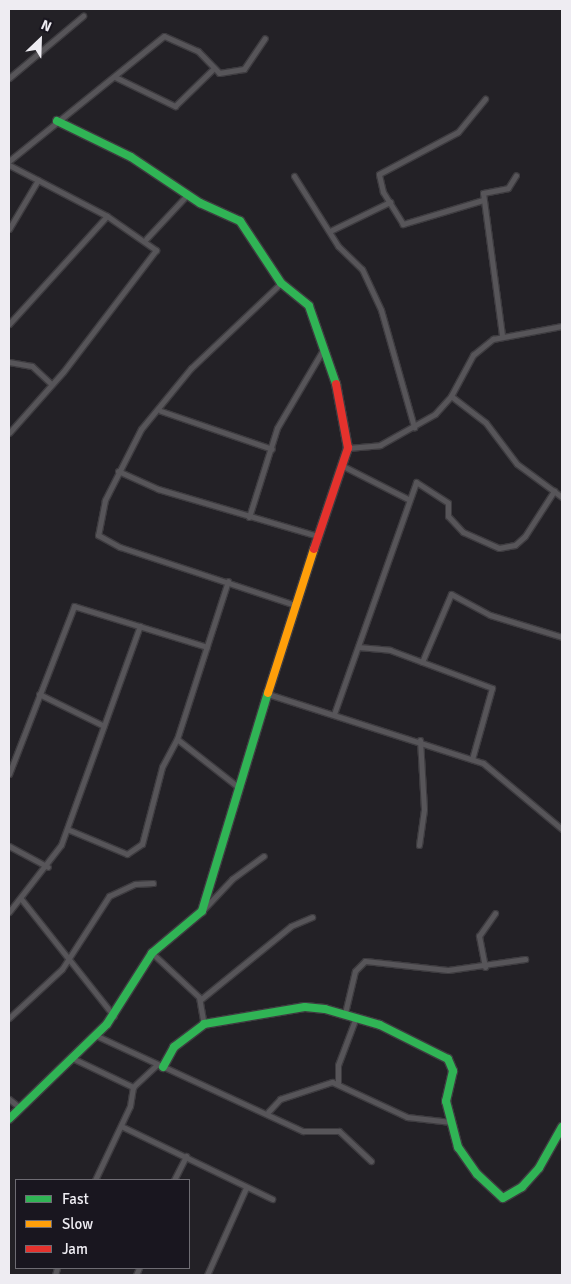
<!DOCTYPE html>
<html>
<head>
<meta charset="utf-8">
<style>
	body { margin:0 }
	#map { position:relative; width:571px; height:1284px; overflow:hidden; background:#232126; font-family:Signika,sans-serif }
	div>[style] { position:absolute }
	[style*='--x'] { left:calc(var(--x)*1px); top:calc(var(--y)*1px); width:calc(var(--w)*1px); rotate:calc(var(--a)*1deg) }
	.roads { filter:drop-shadow(1px 0 #3e3c40) drop-shadow(-1px 0 #3e3c40) drop-shadow(0 1px #3e3c40) drop-shadow(0 -1px #3e3c40) }
	.street>* { height:5px; margin:-2.5px; padding:0 2.5px; transform-origin:2.5px; border-radius:2.5px; background:#575559 }
	.fast>* { height:8px; margin:-4px; padding:0 4px; transform-origin:4px; border-radius:4px; background:#30b455 }
	.slow>* { height:8px; margin:-4px; padding:0 4px; transform-origin:4px; border-radius:4px; background:#ff9f0a }
	.jam>* { height:8px; margin:-4px; padding:0 4px; transform-origin:4px; border-radius:4px; background:#e5322d }
	span { translate:-50% -50%; white-space:nowrap; text-align:center; line-height:1.15; -webkit-text-stroke:5px #19161f; paint-order:stroke }
	.frame { position:absolute; inset:0; border:10px solid #eeecf2; pointer-events:none }
	.legend { position:absolute; left:15px; top:1179px; width:175px; height:90px; box-sizing:border-box; background:#19161f; border:1px solid #6e6c73; margin:0; padding:6px 9px; list-style:none; font-size:15px; color:#eeecf2 }
	.legend li { display:flex; align-items:center; gap:10px; height:25px }
	.legend b { width:25px; border:1px solid #6e6c73 }
	.north { position:absolute; left:15px; top:15px; width:50px; height:50px; -webkit-text-stroke:4px #19161f; paint-order:stroke; rotate:24deg; font-size:14px; font-weight:700; line-height:20px; text-align:center; color:#eeecf2 }
	.north::after { content:''; display:block; margin:auto; width:18px; height:22px; background:#eeecf2; clip-path:polygon(50% 0,100% 100%,50% 72%,0 100%) }
</style>
</head>
<body>
<div id="map">
	<div class="roads">
		<div class="street">
			<div style="--x:115;--y:77;--w:67;--a:25.8"></div>
			<div style="--x:175;--y:106;--w:52;--a:-44.2"></div>
			<div style="--x:9;--y:78;--w:97;--a:-40"></div>
			<div style="--x:9;--y:161;--w:199;--a:-38.9"></div>
			<div style="--x:164;--y:36;--w:37;--a:24"></div>
			<div style="--x:198;--y:51;--w:30;--a:46"></div>
			<div style="--x:219;--y:73;--w:25;--a:-9"></div>
			<div style="--x:244;--y:69;--w:37;--a:-56"></div>
			<div style="--x:9;--y:165;--w:110;--a:27.5"></div>
			<div style="--x:107;--y:216;--w:60;--a:34.8"></div>
			<div style="--x:156;--y:250;--w:153;--a:127.3"></div>
			<div style="--x:63;--y:372;--w:81;--a:131.5"></div>
			<div style="--x:294;--y:176;--w:83;--a:57.8"></div>
			<div style="--x:338;--y:246;--w:33;--a:44"></div>
			<div style="--x:362;--y:269;--w:45;--a:65.1"></div>
			<div style="--x:381;--y:310;--w:122;--a:74.2"></div>
			<div style="--x:483;--y:200;--w:84;--a:163.3"></div>
			<div style="--x:403;--y:224;--w:38;--a:-122"></div>
			<div style="--x:383;--y:192;--w:18;--a:-103"></div>
			<div style="--x:379;--y:174;--w:89;--a:-28"></div>
			<div style="--x:458;--y:132;--w:43;--a:-50.7"></div>
			<div style="--x:9;--y:229;--w:57;--a:-59.4"></div>
			<div style="--x:330;--y:231;--w:67;--a:-25.8"></div>
			<div style="--x:146;--y:239;--w:60;--a:-47"></div>
			<div style="--x:281;--y:283;--w:124;--a:136.6"></div>
			<div style="--x:191;--y:368;--w:79;--a:129.3"></div>
			<div style="--x:141;--y:429;--w:80;--a:116.9"></div>
			<div style="--x:105;--y:500;--w:36;--a:101"></div>
			<div style="--x:98;--y:535;--w:25;--a:29"></div>
			<div style="--x:120;--y:547;--w:184;--a:18.3"></div>
			<div style="--x:9;--y:324;--w:146;--a:-47.8"></div>
			<div style="--x:502;--y:335;--w:143;--a:-97.6"></div>
			<div style="--x:483;--y:193;--w:25;--a:-11"></div>
			<div style="--x:508;--y:188;--w:15;--a:-58"></div>
			<div style="--x:9;--y:362;--w:23;--a:10"></div>
			<div style="--x:32;--y:366;--w:26;--a:43"></div>
			<div style="--x:451;--y:396;--w:44;--a:37.6"></div>
			<div style="--x:486;--y:423;--w:51;--a:52.9"></div>
			<div style="--x:517;--y:464;--w:56;--a:36.3"></div>
			<div style="--x:161;--y:411;--w:117;--a:18.9"></div>
			<div style="--x:348;--y:448;--w:32;--a:-5"></div>
			<div style="--x:380;--y:445;--w:63;--a:-29.4"></div>
			<div style="--x:435;--y:414;--w:24;--a:-48"></div>
			<div style="--x:451;--y:396;--w:47;--a:-61.8"></div>
			<div style="--x:473;--y:355;--w:26;--a:-39"></div>
			<div style="--x:493;--y:339;--w:70;--a:-10.7"></div>
			<div style="--x:341;--y:465;--w:75;--a:26.9"></div>
			<div style="--x:118;--y:471;--w:44;--a:24.2"></div>
			<div style="--x:158;--y:489;--w:167;--a:16.4"></div>
			<div style="--x:249;--y:517;--w:93;--a:-72.5"></div>
			<div style="--x:277;--y:428;--w:91;--a:-59.5"></div>
			<div style="--x:358;--y:647;--w:32;--a:5"></div>
			<div style="--x:390;--y:650;--w:109;--a:20.4"></div>
			<div style="--x:492;--y:688;--w:74;--a:105.7"></div>
			<div style="--x:422;--y:662;--w:74;--a:-66.9"></div>
			<div style="--x:451;--y:594;--w:44;--a:28.3"></div>
			<div style="--x:490;--y:615;--w:75;--a:17"></div>
			<div style="--x:39;--y:694;--w:72;--a:26.2"></div>
			<div style="--x:268;--y:694;--w:226;--a:17.8"></div>
			<div style="--x:483;--y:763;--w:103;--a:39.9"></div>
			<div style="--x:334;--y:714;--w:246;--a:-70.5"></div>
			<div style="--x:416;--y:482;--w:38;--a:33"></div>
			<div style="--x:448;--y:503;--w:13;--a:90"></div>
			<div style="--x:448;--y:516;--w:22;--a:47"></div>
			<div style="--x:463;--y:532;--w:39;--a:24"></div>
			<div style="--x:499;--y:548;--w:16;--a:-11"></div>
			<div style="--x:515;--y:545;--w:13;--a:-42"></div>
			<div style="--x:525;--y:536;--w:54;--a:-57.2"></div>
			<div style="--x:177;--y:739;--w:78;--a:38.2"></div>
			<div style="--x:9;--y:774;--w:180;--a:-68.8"></div>
			<div style="--x:74;--y:606;--w:139;--a:17.1"></div>
			<div style="--x:67;--y:829;--w:65;--a:22.6"></div>
			<div style="--x:127;--y:854;--w:18;--a:-34"></div>
			<div style="--x:142;--y:844;--w:80;--a:-75.4"></div>
			<div style="--x:162;--y:767;--w:32;--a:-62"></div>
			<div style="--x:177;--y:739;--w:166;--a:-72.1"></div>
			<div style="--x:419;--y:845;--w:36;--a:-82"></div>
			<div style="--x:424;--y:809;--w:69;--a:-93.3"></div>
			<div style="--x:9;--y:846;--w:44;--a:28.3"></div>
			<div style="--x:22;--y:900;--w:148;--a:51.6"></div>
			<div style="--x:202;--y:911;--w:44;--a:-46.8"></div>
			<div style="--x:232;--y:879;--w:39;--a:-36"></div>
			<div style="--x:9;--y:912;--w:85;--a:-52.2"></div>
			<div style="--x:61;--y:845;--w:233;--a:-70.2"></div>
			<div style="--x:152;--y:953;--w:64;--a:43.1"></div>
			<div style="--x:199;--y:997;--w:27;--a:80"></div>
			<div style="--x:485;--y:967;--w:32;--a:-101"></div>
			<div style="--x:479;--y:936;--w:28;--a:-55"></div>
			<div style="--x:200;--y:1000;--w:117;--a:-39.1"></div>
			<div style="--x:291;--y:926;--w:23;--a:-23"></div>
			<div style="--x:345;--y:1013;--w:43;--a:-76.6"></div>
			<div style="--x:355;--y:971;--w:14;--a:-45"></div>
			<div style="--x:365;--y:961;--w:83;--a:6.2"></div>
			<div style="--x:448;--y:970;--w:78;--a:-8.1"></div>
			<div style="--x:9;--y:1018;--w:72;--a:-42.8"></div>
			<div style="--x:62;--y:969;--w:87;--a:-57.2"></div>
			<div style="--x:109;--y:896;--w:29;--a:-25"></div>
			<div style="--x:135;--y:884;--w:18;--a:-3"></div>
			<div style="--x:97;--y:1036;--w:227;--a:24.8"></div>
			<div style="--x:303;--y:1131;--w:36;--a:0"></div>
			<div style="--x:339;--y:1131;--w:44;--a:43.2"></div>
			<div style="--x:72;--y:1058;--w:68;--a:25.4"></div>
			<div style="--x:133;--y:1087;--w:19;--a:99"></div>
			<div style="--x:130;--y:1106;--w:82;--a:115.3"></div>
			<div style="--x:338;--y:1083;--w:18;--a:-90"></div>
			<div style="--x:338;--y:1065;--w:51;--a:-69.4"></div>
			<div style="--x:133;--y:1087;--w:33;--a:-43"></div>
			<div style="--x:9;--y:1099;--w:14;--a:39"></div>
			<div style="--x:268;--y:1112;--w:18;--a:-47"></div>
			<div style="--x:280;--y:1099;--w:55;--a:-18.1"></div>
			<div style="--x:332;--y:1082;--w:83;--a:25"></div>
			<div style="--x:407;--y:1117;--w:44;--a:6.5"></div>
			<div style="--x:121;--y:1126;--w:168;--a:25.8"></div>
			<div style="--x:174;--y:1180;--w:27;--a:-63"></div>
			<div style="--x:55;--y:1275;--w:7;--a:-74"></div>
			<div style="--x:136;--y:1275;--w:8;--a:-67"></div>
			<div style="--x:207;--y:1275;--w:95;--a:-65.9"></div>
		</div>
		<div class="fast">
			<div style="--x:57;--y:121;--w:82;--a:25.9"></div>
			<div style="--x:131;--y:157;--w:83;--a:33.7"></div>
			<div style="--x:200;--y:203;--w:44;--a:24.2"></div>
			<div style="--x:240;--y:221;--w:74;--a:56.5"></div>
			<div style="--x:281;--y:283;--w:36;--a:39"></div>
			<div style="--x:309;--y:306;--w:83;--a:70.9"></div>
			<div style="--x:163;--y:1067;--w:23;--a:-61"></div>
			<div style="--x:174;--y:1047;--w:38;--a:-37"></div>
			<div style="--x:204;--y:1024;--w:102;--a:-9.6"></div>
			<div style="--x:305;--y:1007;--w:20;--a:6"></div>
			<div style="--x:325;--y:1009;--w:57;--a:16.2"></div>
			<div style="--x:380;--y:1025;--w:76;--a:26.6"></div>
			<div style="--x:448;--y:1059;--w:13;--a:67"></div>
			<div style="--x:453;--y:1071;--w:31;--a:103"></div>
			<div style="--x:446;--y:1101;--w:48;--a:75.4"></div>
			<div style="--x:458;--y:1147;--w:33;--a:55"></div>
			<div style="--x:477;--y:1174;--w:35;--a:43"></div>
			<div style="--x:503;--y:1198;--w:22;--a:-30"></div>
			<div style="--x:522;--y:1187;--w:25;--a:-48"></div>
			<div style="--x:539;--y:1168;--w:47;--a:-60.7"></div>
			<div style="--x:9;--y:1119;--w:136;--a:-44.1"></div>
			<div style="--x:107;--y:1024;--w:84;--a:-57.6"></div>
			<div style="--x:152;--y:953;--w:65;--a:-40"></div>
			<div style="--x:202;--y:911;--w:228;--a:-73.2"></div>
		</div>
		<div class="slow">
			<div style="--x:268;--y:693;--w:151;--a:-72.3"></div>
		</div>
		<div class="jam">
			<div style="--x:314;--y:549;--w:107;--a:-71.4"></div>
			<div style="--x:348;--y:448;--w:65;--a:-100.6"></div>
		</div>
	</div>
	<div class="frame"></div>
	<ul class="legend">
	<li><b style="height:6px;background:#30b455"></b>Fast</li>
	<li><b style="height:6px;background:#ff9f0a"></b>Slow</li>
	<li><b style="height:6px;background:#e5322d"></b>Jam</li>
	</ul>
	<div class="north">N</div>
</div>
</body>
</html>
